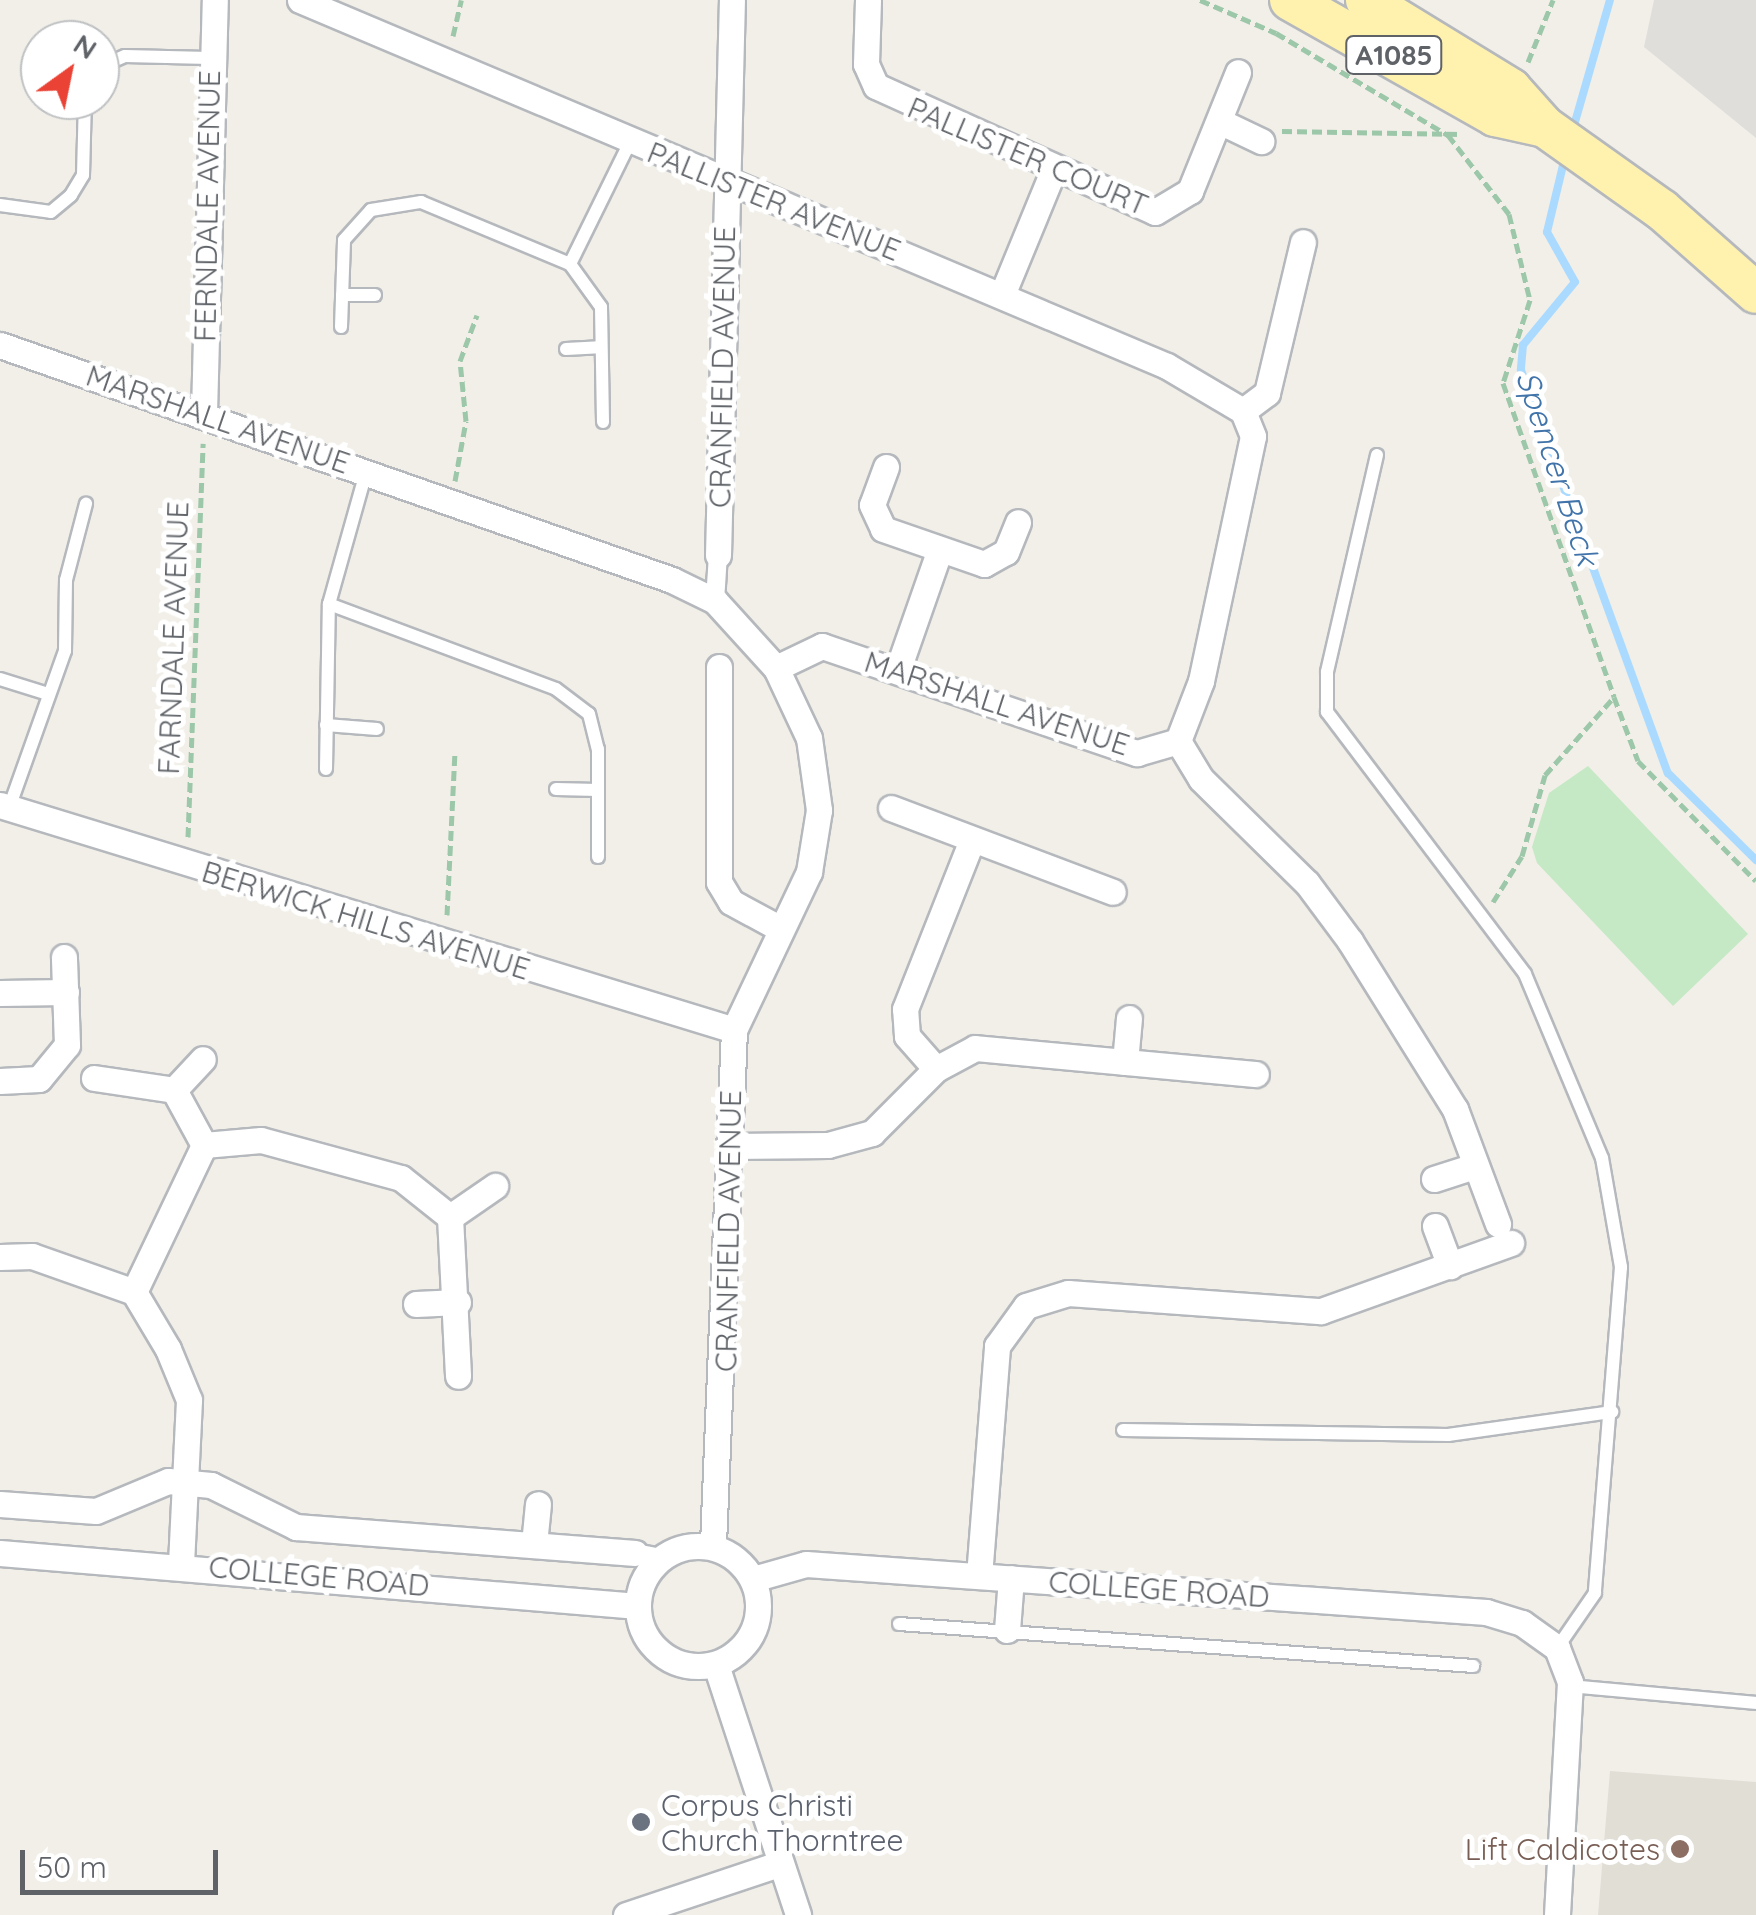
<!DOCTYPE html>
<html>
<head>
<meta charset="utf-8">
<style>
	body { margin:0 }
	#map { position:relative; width:1756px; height:1915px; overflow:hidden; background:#f1efe8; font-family:Quicksand,sans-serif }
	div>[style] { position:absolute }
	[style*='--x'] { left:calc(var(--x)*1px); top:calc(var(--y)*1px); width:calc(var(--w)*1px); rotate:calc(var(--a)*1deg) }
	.industrial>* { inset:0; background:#e0deda }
	.education>* { inset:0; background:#e1ded6 }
	.green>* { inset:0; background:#c5e8c5 }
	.stream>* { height:8px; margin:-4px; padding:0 4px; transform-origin:4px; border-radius:4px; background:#aadaff }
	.path>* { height:5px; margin-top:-2.5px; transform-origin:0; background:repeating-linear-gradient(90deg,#9cc7a9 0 10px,transparent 0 15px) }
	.roads { filter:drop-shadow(2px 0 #b5b8bc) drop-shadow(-2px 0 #b5b8bc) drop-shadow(0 2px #b5b8bc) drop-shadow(0 -2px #b5b8bc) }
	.service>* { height:12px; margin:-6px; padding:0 6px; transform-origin:6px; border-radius:6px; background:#fff }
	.pedestrian>* { height:18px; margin:-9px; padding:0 9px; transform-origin:9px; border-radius:9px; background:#fff }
	.minor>* { height:25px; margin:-12.5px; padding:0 12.5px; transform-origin:12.5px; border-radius:12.5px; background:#fff }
	.minor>.ring { margin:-12.5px; padding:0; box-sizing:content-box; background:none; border:25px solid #fff; border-radius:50% }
	.primary>* { height:40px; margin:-20px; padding:0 20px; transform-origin:20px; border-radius:20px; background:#fff2af }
	.dots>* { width:28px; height:28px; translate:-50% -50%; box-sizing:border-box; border:5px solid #fff; border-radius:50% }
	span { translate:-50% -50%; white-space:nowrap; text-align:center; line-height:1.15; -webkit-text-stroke:10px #fff; paint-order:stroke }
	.shield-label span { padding:2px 8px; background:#fff; border:2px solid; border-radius:8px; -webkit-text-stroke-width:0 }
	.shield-label { font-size:28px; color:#5f6368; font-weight:700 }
	.street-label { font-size:30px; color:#5f6368 }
	.worship-label { font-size:30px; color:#5b616d }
	.left { translate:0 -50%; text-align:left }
	.education-label { font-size:30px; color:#785e54 }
	.right { translate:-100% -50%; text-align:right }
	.water-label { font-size:32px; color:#4174aa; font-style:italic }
	.north { position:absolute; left:20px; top:20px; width:100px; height:100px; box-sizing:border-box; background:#fff; border:2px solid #bfc1c3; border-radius:50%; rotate:33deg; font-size:28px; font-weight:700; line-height:40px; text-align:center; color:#5f6368 }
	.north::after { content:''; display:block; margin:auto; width:35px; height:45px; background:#ea4335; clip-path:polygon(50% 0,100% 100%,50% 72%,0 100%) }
	.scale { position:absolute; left:20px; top:1850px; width:198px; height:45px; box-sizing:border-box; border:5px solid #5f6368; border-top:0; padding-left:12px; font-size:30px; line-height:35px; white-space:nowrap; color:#5f6368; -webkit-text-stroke:8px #fff; paint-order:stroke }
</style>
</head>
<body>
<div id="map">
	<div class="industrial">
		<div style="clip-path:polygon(1654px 0,1756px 0,1756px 138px,1644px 47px)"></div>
	</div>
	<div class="education">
		<div style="clip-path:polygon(1610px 1771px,1756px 1782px,1756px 1915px,1598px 1915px)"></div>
	</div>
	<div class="green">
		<div style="clip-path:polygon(1588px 766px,1748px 934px,1673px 1006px,1537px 863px,1532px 847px,1549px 793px)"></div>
	</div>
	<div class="stream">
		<div style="--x:1573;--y:129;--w:134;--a:-74"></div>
		<div style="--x:1565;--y:157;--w:77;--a:103.5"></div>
		<div style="--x:1547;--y:232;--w:57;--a:60.8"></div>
		<div style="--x:1575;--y:282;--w:82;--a:129.5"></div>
		<div style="--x:1523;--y:345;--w:25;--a:95"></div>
		<div style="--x:1521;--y:370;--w:429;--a:70"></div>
		<div style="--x:1668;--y:773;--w:124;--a:44.7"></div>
	</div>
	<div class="path">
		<div style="--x:1200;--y:0;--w:83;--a:23.5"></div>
		<div style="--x:1276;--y:33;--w:200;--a:30.7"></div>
		<div style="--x:1448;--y:135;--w:100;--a:52.3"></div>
		<div style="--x:1509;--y:214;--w:89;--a:76.3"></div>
		<div style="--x:1530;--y:300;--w:87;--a:108"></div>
		<div style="--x:1503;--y:383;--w:333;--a:70.5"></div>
		<div style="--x:1614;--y:697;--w:68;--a:69.4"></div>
		<div style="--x:1638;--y:761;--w:168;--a:45.5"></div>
		<div style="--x:453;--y:36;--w:37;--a:-77"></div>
		<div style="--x:1528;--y:62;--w:67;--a:-68"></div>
		<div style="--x:1282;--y:131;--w:179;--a:1"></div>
		<div style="--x:455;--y:481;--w:61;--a:-79.6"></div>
		<div style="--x:466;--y:421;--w:60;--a:-95.7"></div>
		<div style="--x:460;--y:361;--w:49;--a:-69.7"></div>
		<div style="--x:188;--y:837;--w:394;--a:-87.8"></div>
		<div style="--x:1493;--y:902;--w:54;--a:-57.8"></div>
		<div style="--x:1522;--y:856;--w:84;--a:-74.1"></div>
		<div style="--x:1545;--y:775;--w:104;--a:-48.5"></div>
		<div style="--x:447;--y:915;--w:161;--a:-87.2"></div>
	</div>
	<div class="roads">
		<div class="service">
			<div style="--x:100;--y:67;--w:27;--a:-24"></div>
			<div style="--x:125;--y:56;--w:84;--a:1.4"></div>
			<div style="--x:0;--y:205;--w:51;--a:7.8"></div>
			<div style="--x:51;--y:212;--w:26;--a:-40"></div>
			<div style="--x:71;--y:195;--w:23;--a:-59"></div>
			<div style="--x:83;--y:175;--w:75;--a:-88.5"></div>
			<div style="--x:570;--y:264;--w:136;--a:-63.8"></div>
			<div style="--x:342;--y:295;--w:33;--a:0"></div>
			<div style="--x:341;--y:327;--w:87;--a:-88"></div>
			<div style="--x:344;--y:240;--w:40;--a:-48"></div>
			<div style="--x:371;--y:210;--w:51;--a:-9.1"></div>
			<div style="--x:421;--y:202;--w:161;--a:22.6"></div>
			<div style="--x:570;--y:264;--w:53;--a:54.2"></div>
			<div style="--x:601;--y:307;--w:115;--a:89"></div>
			<div style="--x:566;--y:349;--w:33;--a:-3"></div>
			<div style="--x:1377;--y:455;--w:223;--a:103"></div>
			<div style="--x:1327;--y:672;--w:40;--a:90"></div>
			<div style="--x:1327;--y:712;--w:328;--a:52.9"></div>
			<div style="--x:1525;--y:974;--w:199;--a:67.3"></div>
			<div style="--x:1602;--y:1158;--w:111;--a:80.1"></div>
			<div style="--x:1621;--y:1267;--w:327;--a:94.6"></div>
			<div style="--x:1595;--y:1593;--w:67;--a:124.6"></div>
			<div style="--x:329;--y:604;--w:242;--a:20.5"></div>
			<div style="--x:556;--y:689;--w:41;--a:37.1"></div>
			<div style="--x:589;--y:714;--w:36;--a:76"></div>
			<div style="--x:598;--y:749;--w:108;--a:90"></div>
			<div style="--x:0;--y:679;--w:47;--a:17.3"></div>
			<div style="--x:326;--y:725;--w:51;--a:4.5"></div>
			<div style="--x:326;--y:769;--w:165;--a:-89"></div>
			<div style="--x:329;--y:604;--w:137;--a:-74.3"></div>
			<div style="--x:556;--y:789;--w:42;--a:1.4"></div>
			<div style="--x:9;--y:808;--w:167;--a:-70.4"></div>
			<div style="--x:65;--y:651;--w:71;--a:-89.2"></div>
			<div style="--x:66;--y:580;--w:79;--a:-75.3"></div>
			<div style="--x:1123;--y:1430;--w:325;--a:0.9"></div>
			<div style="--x:1448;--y:1435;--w:166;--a:-8"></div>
			<div style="--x:899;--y:1624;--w:576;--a:4.18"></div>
			<div style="--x:1570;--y:1686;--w:187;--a:5.2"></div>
		</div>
		<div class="pedestrian">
			<div style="--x:715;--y:601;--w:46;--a:-86.3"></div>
			<div style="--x:635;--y:1553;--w:26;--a:11"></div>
		</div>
		<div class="minor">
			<div style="--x:300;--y:0;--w:941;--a:22.89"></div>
			<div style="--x:1167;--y:366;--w:88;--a:30.6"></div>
			<div style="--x:868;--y:0;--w:64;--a:91.8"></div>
			<div style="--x:866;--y:64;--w:24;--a:66"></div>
			<div style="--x:876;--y:86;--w:306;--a:24.3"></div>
			<div style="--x:1155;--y:212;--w:41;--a:-31"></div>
			<div style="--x:1190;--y:191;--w:128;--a:-68"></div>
			<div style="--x:1219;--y:121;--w:47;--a:25.5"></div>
			<div style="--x:1002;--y:295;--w:134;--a:-67.6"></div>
			<div style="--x:0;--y:345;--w:712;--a:19.27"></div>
			<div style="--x:672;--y:580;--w:48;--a:26"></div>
			<div style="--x:715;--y:601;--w:91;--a:47.7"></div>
			<div style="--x:776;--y:668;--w:77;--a:64.8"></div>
			<div style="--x:809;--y:738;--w:73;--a:82.1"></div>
			<div style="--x:819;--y:810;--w:63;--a:99.2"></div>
			<div style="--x:809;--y:872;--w:175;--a:115.4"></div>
			<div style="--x:734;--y:1030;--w:514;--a:92.34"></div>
			<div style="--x:204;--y:413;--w:413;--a:-88.5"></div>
			<div style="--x:886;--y:467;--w:40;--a:110.2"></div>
			<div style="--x:872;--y:505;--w:26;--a:65"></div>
			<div style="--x:883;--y:529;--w:107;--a:19.1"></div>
			<div style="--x:984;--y:564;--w:25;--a:-29"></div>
			<div style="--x:1006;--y:552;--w:32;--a:-68"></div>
			<div style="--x:718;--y:555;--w:555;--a:-88.56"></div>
			<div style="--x:719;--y:667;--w:215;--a:90"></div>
			<div style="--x:719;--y:882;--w:23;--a:59"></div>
			<div style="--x:731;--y:902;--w:52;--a:28.5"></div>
			<div style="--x:776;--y:668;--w:51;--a:-25.6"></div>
			<div style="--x:822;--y:646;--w:333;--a:18.8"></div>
			<div style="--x:1137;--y:753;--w:43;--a:-16.3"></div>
			<div style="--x:1178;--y:741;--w:44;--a:58.8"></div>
			<div style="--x:1201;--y:779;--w:148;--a:44.5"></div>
			<div style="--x:1307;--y:883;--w:72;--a:53.4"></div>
			<div style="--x:1350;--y:941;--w:198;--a:58"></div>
			<div style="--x:1455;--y:1109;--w:123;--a:69.5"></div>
			<div style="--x:898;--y:669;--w:124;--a:-70.7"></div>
			<div style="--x:1178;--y:741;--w:64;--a:-69"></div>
			<div style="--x:1201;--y:681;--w:250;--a:-78"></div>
			<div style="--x:1253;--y:436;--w:27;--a:-112"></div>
			<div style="--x:1243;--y:411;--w:30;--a:-37"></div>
			<div style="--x:1267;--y:393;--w:155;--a:-76.6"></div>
			<div style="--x:0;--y:805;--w:768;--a:17.04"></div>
			<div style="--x:891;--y:808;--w:237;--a:20.7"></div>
			<div style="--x:0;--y:993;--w:66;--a:-0.9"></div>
			<div style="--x:1125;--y:1062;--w:44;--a:-84.8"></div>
			<div style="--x:936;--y:1069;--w:44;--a:-131.3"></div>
			<div style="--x:907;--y:1036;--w:27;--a:-94"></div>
			<div style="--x:905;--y:1009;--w:182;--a:-68.4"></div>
			<div style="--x:94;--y:1078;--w:81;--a:8.5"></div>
			<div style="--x:174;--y:1090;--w:63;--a:61.4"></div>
			<div style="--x:0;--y:1081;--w:39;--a:-3"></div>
			<div style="--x:39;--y:1079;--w:44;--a:-50.5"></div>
			<div style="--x:67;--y:1045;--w:88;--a:-92"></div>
			<div style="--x:174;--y:1090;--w:42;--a:-46.9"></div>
			<div style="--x:731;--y:1146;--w:97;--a:-0.6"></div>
			<div style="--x:828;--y:1145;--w:46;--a:-15.3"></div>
			<div style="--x:872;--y:1133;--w:91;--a:-45"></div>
			<div style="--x:936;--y:1069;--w:44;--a:-28.3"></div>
			<div style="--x:975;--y:1048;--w:282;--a:5.3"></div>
			<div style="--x:1434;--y:1179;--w:42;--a:-18"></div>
			<div style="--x:450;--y:1217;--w:55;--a:-34.6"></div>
			<div style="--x:1435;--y:1226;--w:43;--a:69.4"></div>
			<div style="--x:0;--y:1257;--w:32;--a:-2"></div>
			<div style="--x:32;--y:1256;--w:108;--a:19.4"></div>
			<div style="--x:134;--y:1292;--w:66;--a:59.2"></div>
			<div style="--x:168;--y:1349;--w:55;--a:67.6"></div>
			<div style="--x:189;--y:1400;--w:164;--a:92.8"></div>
			<div style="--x:134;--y:1292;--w:163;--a:-64.5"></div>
			<div style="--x:204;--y:1145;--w:57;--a:-5"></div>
			<div style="--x:261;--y:1140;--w:145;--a:15.2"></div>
			<div style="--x:401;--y:1178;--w:63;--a:38.5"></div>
			<div style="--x:450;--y:1217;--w:159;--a:87.1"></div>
			<div style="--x:416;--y:1304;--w:42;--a:-2.7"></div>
			<div style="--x:0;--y:1504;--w:96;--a:4.2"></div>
			<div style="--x:96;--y:1511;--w:78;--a:-22.6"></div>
			<div style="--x:168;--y:1481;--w:43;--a:5.3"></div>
			<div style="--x:211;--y:1485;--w:95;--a:26.3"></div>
			<div style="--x:296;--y:1527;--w:340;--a:4.4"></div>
			<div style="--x:534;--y:1544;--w:40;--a:-84.3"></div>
			<div class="ring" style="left:638px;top:1546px;width:95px;height:95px"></div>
			<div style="--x:0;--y:1553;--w:640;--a:4.75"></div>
			<div style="--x:979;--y:1576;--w:231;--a:-85.5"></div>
			<div style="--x:997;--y:1346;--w:49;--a:-54.1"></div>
			<div style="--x:1026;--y:1306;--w:44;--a:-17.2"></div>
			<div style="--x:1068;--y:1293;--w:254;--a:4.1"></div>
			<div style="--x:1321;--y:1311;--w:202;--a:-19.7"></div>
			<div style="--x:753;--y:1579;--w:55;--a:-15.8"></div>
			<div style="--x:806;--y:1564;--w:682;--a:4.04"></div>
			<div style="--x:1486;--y:1612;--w:38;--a:17"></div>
			<div style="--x:1522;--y:1623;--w:43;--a:35.5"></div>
			<div style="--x:1557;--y:1648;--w:36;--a:69"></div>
			<div style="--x:1570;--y:1682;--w:233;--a:93.2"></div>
			<div style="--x:1007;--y:1630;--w:52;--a:-85.6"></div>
			<div style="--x:716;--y:1665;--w:263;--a:71.8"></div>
			<div style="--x:626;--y:1915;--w:163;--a:-18.5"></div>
		</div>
		<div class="primary">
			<div style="--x:1290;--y:0;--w:236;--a:29.5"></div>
			<div style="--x:1495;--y:116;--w:51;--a:12.4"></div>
			<div style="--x:1366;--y:0;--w:170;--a:31.5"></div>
			<div style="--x:1511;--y:89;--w:51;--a:48.2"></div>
			<div style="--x:1545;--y:127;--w:143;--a:35.4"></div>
			<div style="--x:1662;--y:210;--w:125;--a:41.4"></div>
		</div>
	</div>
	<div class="dots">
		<div style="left:641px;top:1822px;background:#6b7280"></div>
		<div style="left:1680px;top:1849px;background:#8d6e63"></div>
	</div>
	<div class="shield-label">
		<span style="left:1394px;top:55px">A1085</span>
	</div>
	<div class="street-label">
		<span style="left:1028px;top:156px;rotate:23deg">PALLISTER COURT</span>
		<span style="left:774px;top:201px;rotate:22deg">PALLISTER AVENUE</span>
		<span style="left:207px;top:206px;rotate:-89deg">FERNDALE AVENUE</span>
		<span style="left:722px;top:367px;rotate:-89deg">CRANFIELD AVENUE</span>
		<span style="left:218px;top:419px;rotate:19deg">MARSHALL AVENUE</span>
		<span style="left:173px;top:638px;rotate:-88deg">FARNDALE AVENUE</span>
		<span style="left:997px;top:703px;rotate:18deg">MARSHALL AVENUE</span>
		<span style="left:366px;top:920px;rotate:17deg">BERWICK HILLS AVENUE</span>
		<span style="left:728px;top:1231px;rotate:-89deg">CRANFIELD AVENUE</span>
		<span style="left:319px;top:1576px;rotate:5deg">COLLEGE ROAD</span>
		<span style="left:1159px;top:1589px;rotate:4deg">COLLEGE ROAD</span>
	</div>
	<div class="worship-label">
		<span class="left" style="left:661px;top:1822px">Corpus Christi<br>Church Thorntree</span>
	</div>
	<div class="education-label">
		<span class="right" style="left:1660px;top:1849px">Lift Caldicotes</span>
	</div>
	<div class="water-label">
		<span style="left:1558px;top:468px;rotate:72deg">Spencer Beck</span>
	</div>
	<div class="north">N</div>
	<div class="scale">50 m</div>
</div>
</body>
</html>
